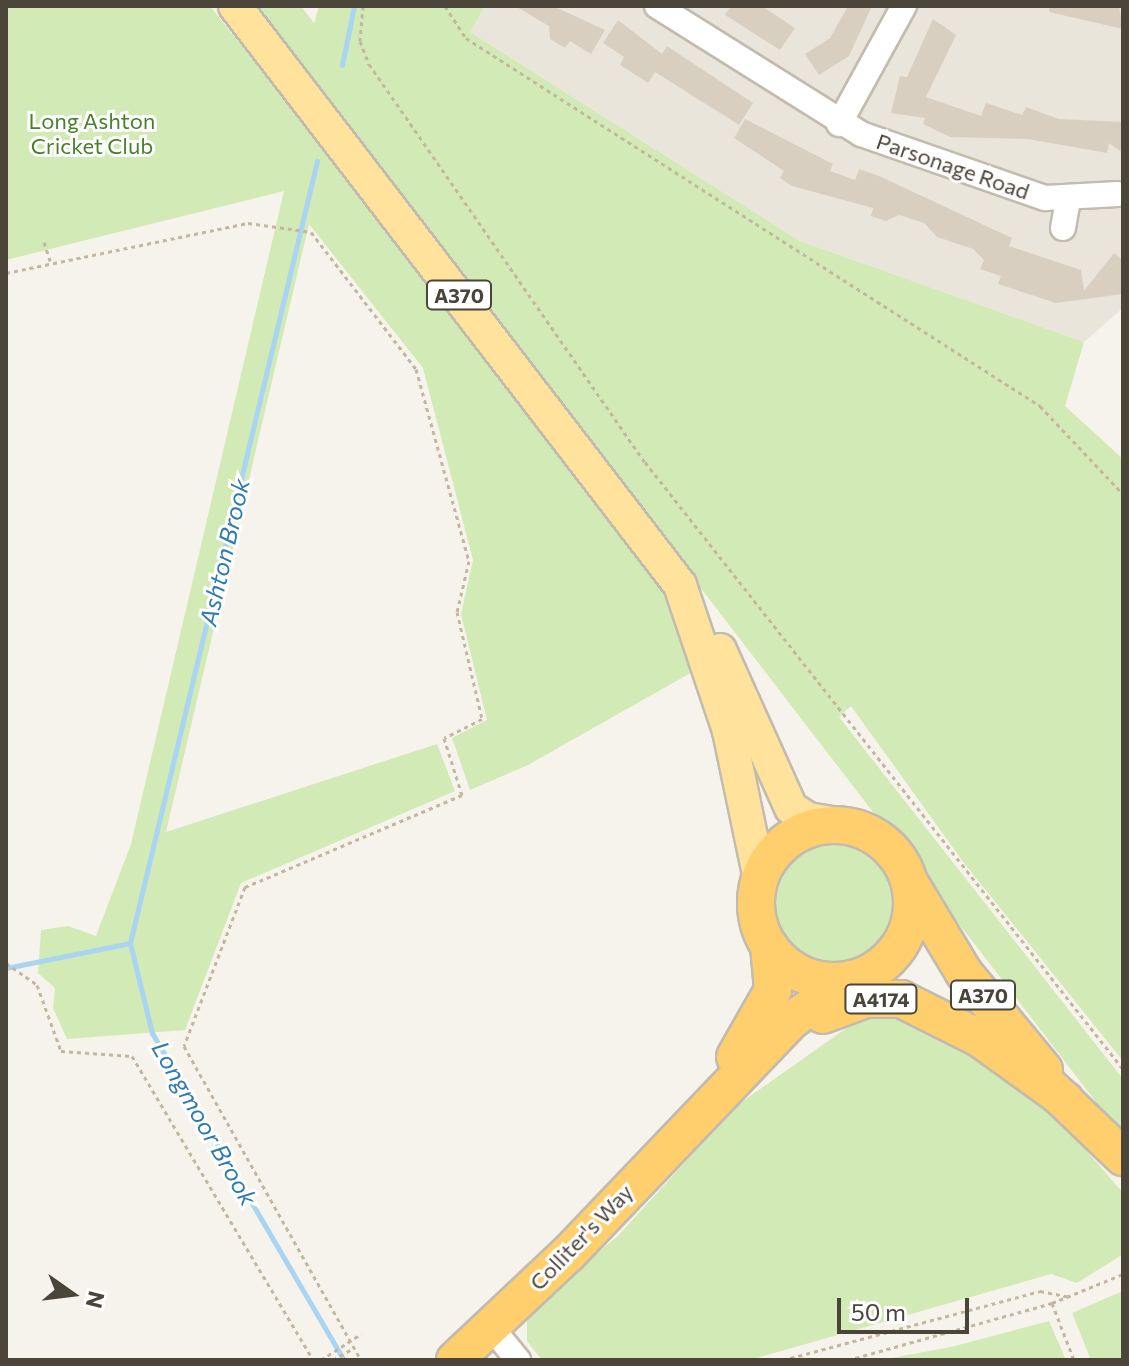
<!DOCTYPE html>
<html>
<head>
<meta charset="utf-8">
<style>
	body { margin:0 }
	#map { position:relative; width:1129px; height:1366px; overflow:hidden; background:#f6f3ec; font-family:Commissioner,sans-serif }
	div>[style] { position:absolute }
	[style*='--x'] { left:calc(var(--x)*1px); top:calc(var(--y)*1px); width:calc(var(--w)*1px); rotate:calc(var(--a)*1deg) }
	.residential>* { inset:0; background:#eae5da }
	.green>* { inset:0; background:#d2eab5 }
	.round { border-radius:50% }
	.stream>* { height:5px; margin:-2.5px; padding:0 2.5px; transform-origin:2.5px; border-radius:2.5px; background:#a9d4f2 }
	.building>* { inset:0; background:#d8cfc1 }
	.path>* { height:3px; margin-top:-1.5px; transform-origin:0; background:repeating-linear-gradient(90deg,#c4b79f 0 4px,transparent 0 8px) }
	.roads { filter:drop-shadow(2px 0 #c2bbae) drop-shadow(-2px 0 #c2bbae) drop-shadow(0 2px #c2bbae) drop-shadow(0 -2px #c2bbae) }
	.minor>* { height:24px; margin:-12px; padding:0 12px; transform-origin:12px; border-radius:12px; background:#fff }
	.major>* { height:32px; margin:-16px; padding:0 16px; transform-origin:16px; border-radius:16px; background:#ffe39c }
	.highway>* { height:36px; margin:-18px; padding:0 18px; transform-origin:18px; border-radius:18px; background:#ffcf6e }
	.highway>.ring { margin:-18px; padding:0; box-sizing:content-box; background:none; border:36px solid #ffcf6e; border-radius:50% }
	span { translate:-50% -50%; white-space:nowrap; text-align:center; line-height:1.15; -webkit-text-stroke:6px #fff; paint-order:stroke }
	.shield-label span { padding:2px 6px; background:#fff; border:2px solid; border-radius:6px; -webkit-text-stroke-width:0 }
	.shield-label { font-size:20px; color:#4b4439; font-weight:700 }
	.park-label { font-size:22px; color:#4a7f2a }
	.street-label { font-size:22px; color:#4b4439 }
	.water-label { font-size:24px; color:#2e7ab2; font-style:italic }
	.frame { position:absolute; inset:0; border:8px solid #4b4439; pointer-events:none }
	.north { position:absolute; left:32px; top:1254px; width:80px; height:80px; -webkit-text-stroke:6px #fff; paint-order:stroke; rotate:104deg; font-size:22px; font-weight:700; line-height:32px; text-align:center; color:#4b4439 }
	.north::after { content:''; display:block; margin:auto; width:28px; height:36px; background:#4b4439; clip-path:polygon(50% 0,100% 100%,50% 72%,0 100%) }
	.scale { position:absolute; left:837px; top:1298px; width:132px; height:36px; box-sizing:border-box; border:4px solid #4b4439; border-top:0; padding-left:10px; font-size:24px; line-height:28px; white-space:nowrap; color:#4b4439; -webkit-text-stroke:6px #fff; paint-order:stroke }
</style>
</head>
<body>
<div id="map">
	<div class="residential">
		<div style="clip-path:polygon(485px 6px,1123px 6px,1123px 308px,1084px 342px,800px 241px,470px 32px)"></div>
	</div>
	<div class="green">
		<div style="clip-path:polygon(6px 6px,210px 6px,664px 576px,694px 671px,528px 765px,470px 790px,452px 738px,487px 720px,461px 614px,473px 560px,423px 368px,309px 224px,166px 832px,437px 744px,455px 791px,241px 883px,185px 1030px,67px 1039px,53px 1008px,55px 988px,38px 973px,41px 930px,68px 926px,96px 936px,131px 844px,284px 191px,6px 260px)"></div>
		<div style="clip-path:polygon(253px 6px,301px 6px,314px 23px,319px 6px,485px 6px,470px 32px,800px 241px,1084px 342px,1065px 406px,1123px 459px,1123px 1061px,964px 863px,851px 706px,839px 717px,1123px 1079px,1123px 1137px)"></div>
		<div class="round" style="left:775px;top:843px;width:126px;height:126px"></div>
		<div style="clip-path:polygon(896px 1012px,934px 1024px,1055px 1114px,1123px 1193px,1123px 1254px,1077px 1283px,1051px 1274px,750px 1360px,542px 1360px,527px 1341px,527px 1320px,540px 1299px,618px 1236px,736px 1106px,855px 1022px)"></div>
		<div style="clip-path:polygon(1123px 1291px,1123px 1360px,1091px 1360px,1072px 1313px)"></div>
		<div style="clip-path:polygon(1049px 1321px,1066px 1360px,881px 1360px,951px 1347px)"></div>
	</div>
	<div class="stream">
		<div style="--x:342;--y:65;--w:60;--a:-78.5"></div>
		<div style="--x:130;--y:943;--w:804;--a:-76.55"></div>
		<div style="--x:6;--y:968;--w:126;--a:-11.4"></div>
		<div style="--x:130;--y:943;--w:93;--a:76.3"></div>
		<div style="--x:152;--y:1033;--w:379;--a:59.6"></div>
	</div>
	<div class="building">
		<div style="clip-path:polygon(515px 6px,553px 6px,605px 30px,591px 54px,570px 41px,565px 48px,550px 39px,549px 26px)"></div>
		<div style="clip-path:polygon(731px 6px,762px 6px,795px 28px,780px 50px,725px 15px)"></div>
		<div style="clip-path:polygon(848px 6px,872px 6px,849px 56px,819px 75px,805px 54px,830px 38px)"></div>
		<div style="clip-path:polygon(1050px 6px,1119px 6px,1123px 29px,1049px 12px)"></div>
		<div style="clip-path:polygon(933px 19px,956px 35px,926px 97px,981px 116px,986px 103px,1022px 115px,1026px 107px,1059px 119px,1123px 122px,1123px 153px,1109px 143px,1107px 153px,1028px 139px,950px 137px,923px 124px,925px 118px,891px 113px,900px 76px,907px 77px)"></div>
		<div style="clip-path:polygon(618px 20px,662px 54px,667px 46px,753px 103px,739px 125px,655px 72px,648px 83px,620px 65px,624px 57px,603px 43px)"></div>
		<div style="clip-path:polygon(745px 119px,833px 164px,830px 171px,855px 180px,859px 169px,879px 176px,1012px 238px,1009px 246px,1081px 270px,1084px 291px,1114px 253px,1123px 260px,1123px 294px,1056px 303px,998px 284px,1001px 276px,980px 269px,984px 260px,973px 249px,937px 237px,924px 223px,899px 215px,886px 221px,871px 216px,873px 208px,792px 186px,780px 178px,784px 171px,734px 138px)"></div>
	</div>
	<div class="path">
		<div style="--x:363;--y:6;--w:35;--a:95"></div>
		<div style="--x:360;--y:41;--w:25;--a:69"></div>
		<div style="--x:369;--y:64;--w:484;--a:55.3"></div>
		<div style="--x:645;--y:462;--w:773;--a:51.78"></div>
		<div style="--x:445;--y:6;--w:38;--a:57"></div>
		<div style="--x:466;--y:38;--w:682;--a:32.66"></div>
		<div style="--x:1040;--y:406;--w:121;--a:46.7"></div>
		<div style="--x:44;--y:242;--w:23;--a:72"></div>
		<div style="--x:6;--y:273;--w:247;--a:-11.7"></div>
		<div style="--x:248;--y:223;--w:64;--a:8.1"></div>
		<div style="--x:311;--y:232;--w:173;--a:52.5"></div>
		<div style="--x:416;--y:369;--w:199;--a:74.6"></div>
		<div style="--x:469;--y:561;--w:52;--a:103.2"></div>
		<div style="--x:457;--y:612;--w:110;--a:76.8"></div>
		<div style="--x:482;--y:719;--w:42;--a:153.4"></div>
		<div style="--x:444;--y:738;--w:60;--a:72.5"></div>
		<div style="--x:462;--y:795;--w:236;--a:157"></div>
		<div style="--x:245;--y:887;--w:170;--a:111"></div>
		<div style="--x:184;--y:1046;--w:360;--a:60.6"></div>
		<div style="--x:6;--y:963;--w:38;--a:35"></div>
		<div style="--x:37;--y:985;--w:70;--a:70"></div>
		<div style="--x:61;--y:1051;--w:71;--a:4"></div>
		<div style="--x:132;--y:1056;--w:354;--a:59.2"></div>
		<div style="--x:1052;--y:1303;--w:61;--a:68.9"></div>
		<div style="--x:321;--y:1360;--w:48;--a:-33"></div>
		<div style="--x:333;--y:1360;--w:24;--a:-30"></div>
		<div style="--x:783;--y:1360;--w:266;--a:-15"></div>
		<div style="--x:1040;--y:1291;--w:31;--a:11"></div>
		<div style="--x:848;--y:1360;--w:212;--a:-15.6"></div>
		<div style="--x:1052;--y:1303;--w:77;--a:-22.2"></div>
	</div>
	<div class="roads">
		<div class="minor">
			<div style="--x:657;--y:6;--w:241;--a:32.1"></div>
			<div style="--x:861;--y:134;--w:195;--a:19.2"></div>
			<div style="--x:1045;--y:198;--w:73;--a:-3.1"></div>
			<div style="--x:839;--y:124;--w:135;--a:-61.2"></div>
			<div style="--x:1063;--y:228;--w:28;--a:-80"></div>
			<div style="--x:491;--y:1327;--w:43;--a:50.7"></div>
		</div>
		<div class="major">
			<div style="--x:235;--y:6;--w:730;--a:52.46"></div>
			<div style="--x:680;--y:585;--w:154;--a:71.4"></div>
			<div style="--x:729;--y:731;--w:151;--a:78.2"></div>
			<div style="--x:720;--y:650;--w:173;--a:65.8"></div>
			<div style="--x:791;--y:808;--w:20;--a:33"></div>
			<div style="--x:808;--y:819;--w:43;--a:9.5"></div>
		</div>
		<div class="highway">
			<div class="ring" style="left:756px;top:825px;width:120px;height:120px"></div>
			<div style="--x:911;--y:885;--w:103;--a:58.9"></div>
			<div style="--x:964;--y:973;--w:126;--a:50.5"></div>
			<div style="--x:823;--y:1015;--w:46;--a:-20.4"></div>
			<div style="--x:866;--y:999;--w:35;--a:0"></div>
			<div style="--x:901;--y:999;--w:87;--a:26.6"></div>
			<div style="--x:979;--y:1038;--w:106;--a:35.8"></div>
			<div style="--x:735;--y:1057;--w:77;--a:-60.4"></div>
			<div style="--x:773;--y:990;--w:44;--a:-95.2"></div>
			<div style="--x:1048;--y:1085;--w:104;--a:43.8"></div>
			<div style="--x:455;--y:1360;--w:156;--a:-43.2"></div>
			<div style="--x:569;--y:1253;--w:323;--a:-46.3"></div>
			<div style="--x:792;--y:1020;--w:73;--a:-34.3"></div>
		</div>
	</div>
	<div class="shield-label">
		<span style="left:459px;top:295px">A370</span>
		<span style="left:983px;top:995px">A370</span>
		<span style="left:881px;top:999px">A4174</span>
	</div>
	<div class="park-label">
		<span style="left:92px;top:133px">Long Ashton<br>Cricket Club</span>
	</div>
	<div class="street-label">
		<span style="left:953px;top:166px;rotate:19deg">Parsonage Road</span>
		<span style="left:581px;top:1237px;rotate:-46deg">Colliter's Way</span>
	</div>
	<div class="water-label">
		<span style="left:224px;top:552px;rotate:-77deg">Ashton Brook</span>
		<span style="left:205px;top:1123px;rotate:60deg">Longmoor Brook</span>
	</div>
	<div class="frame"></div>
	<div class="north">N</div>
	<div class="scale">50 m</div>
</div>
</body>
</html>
